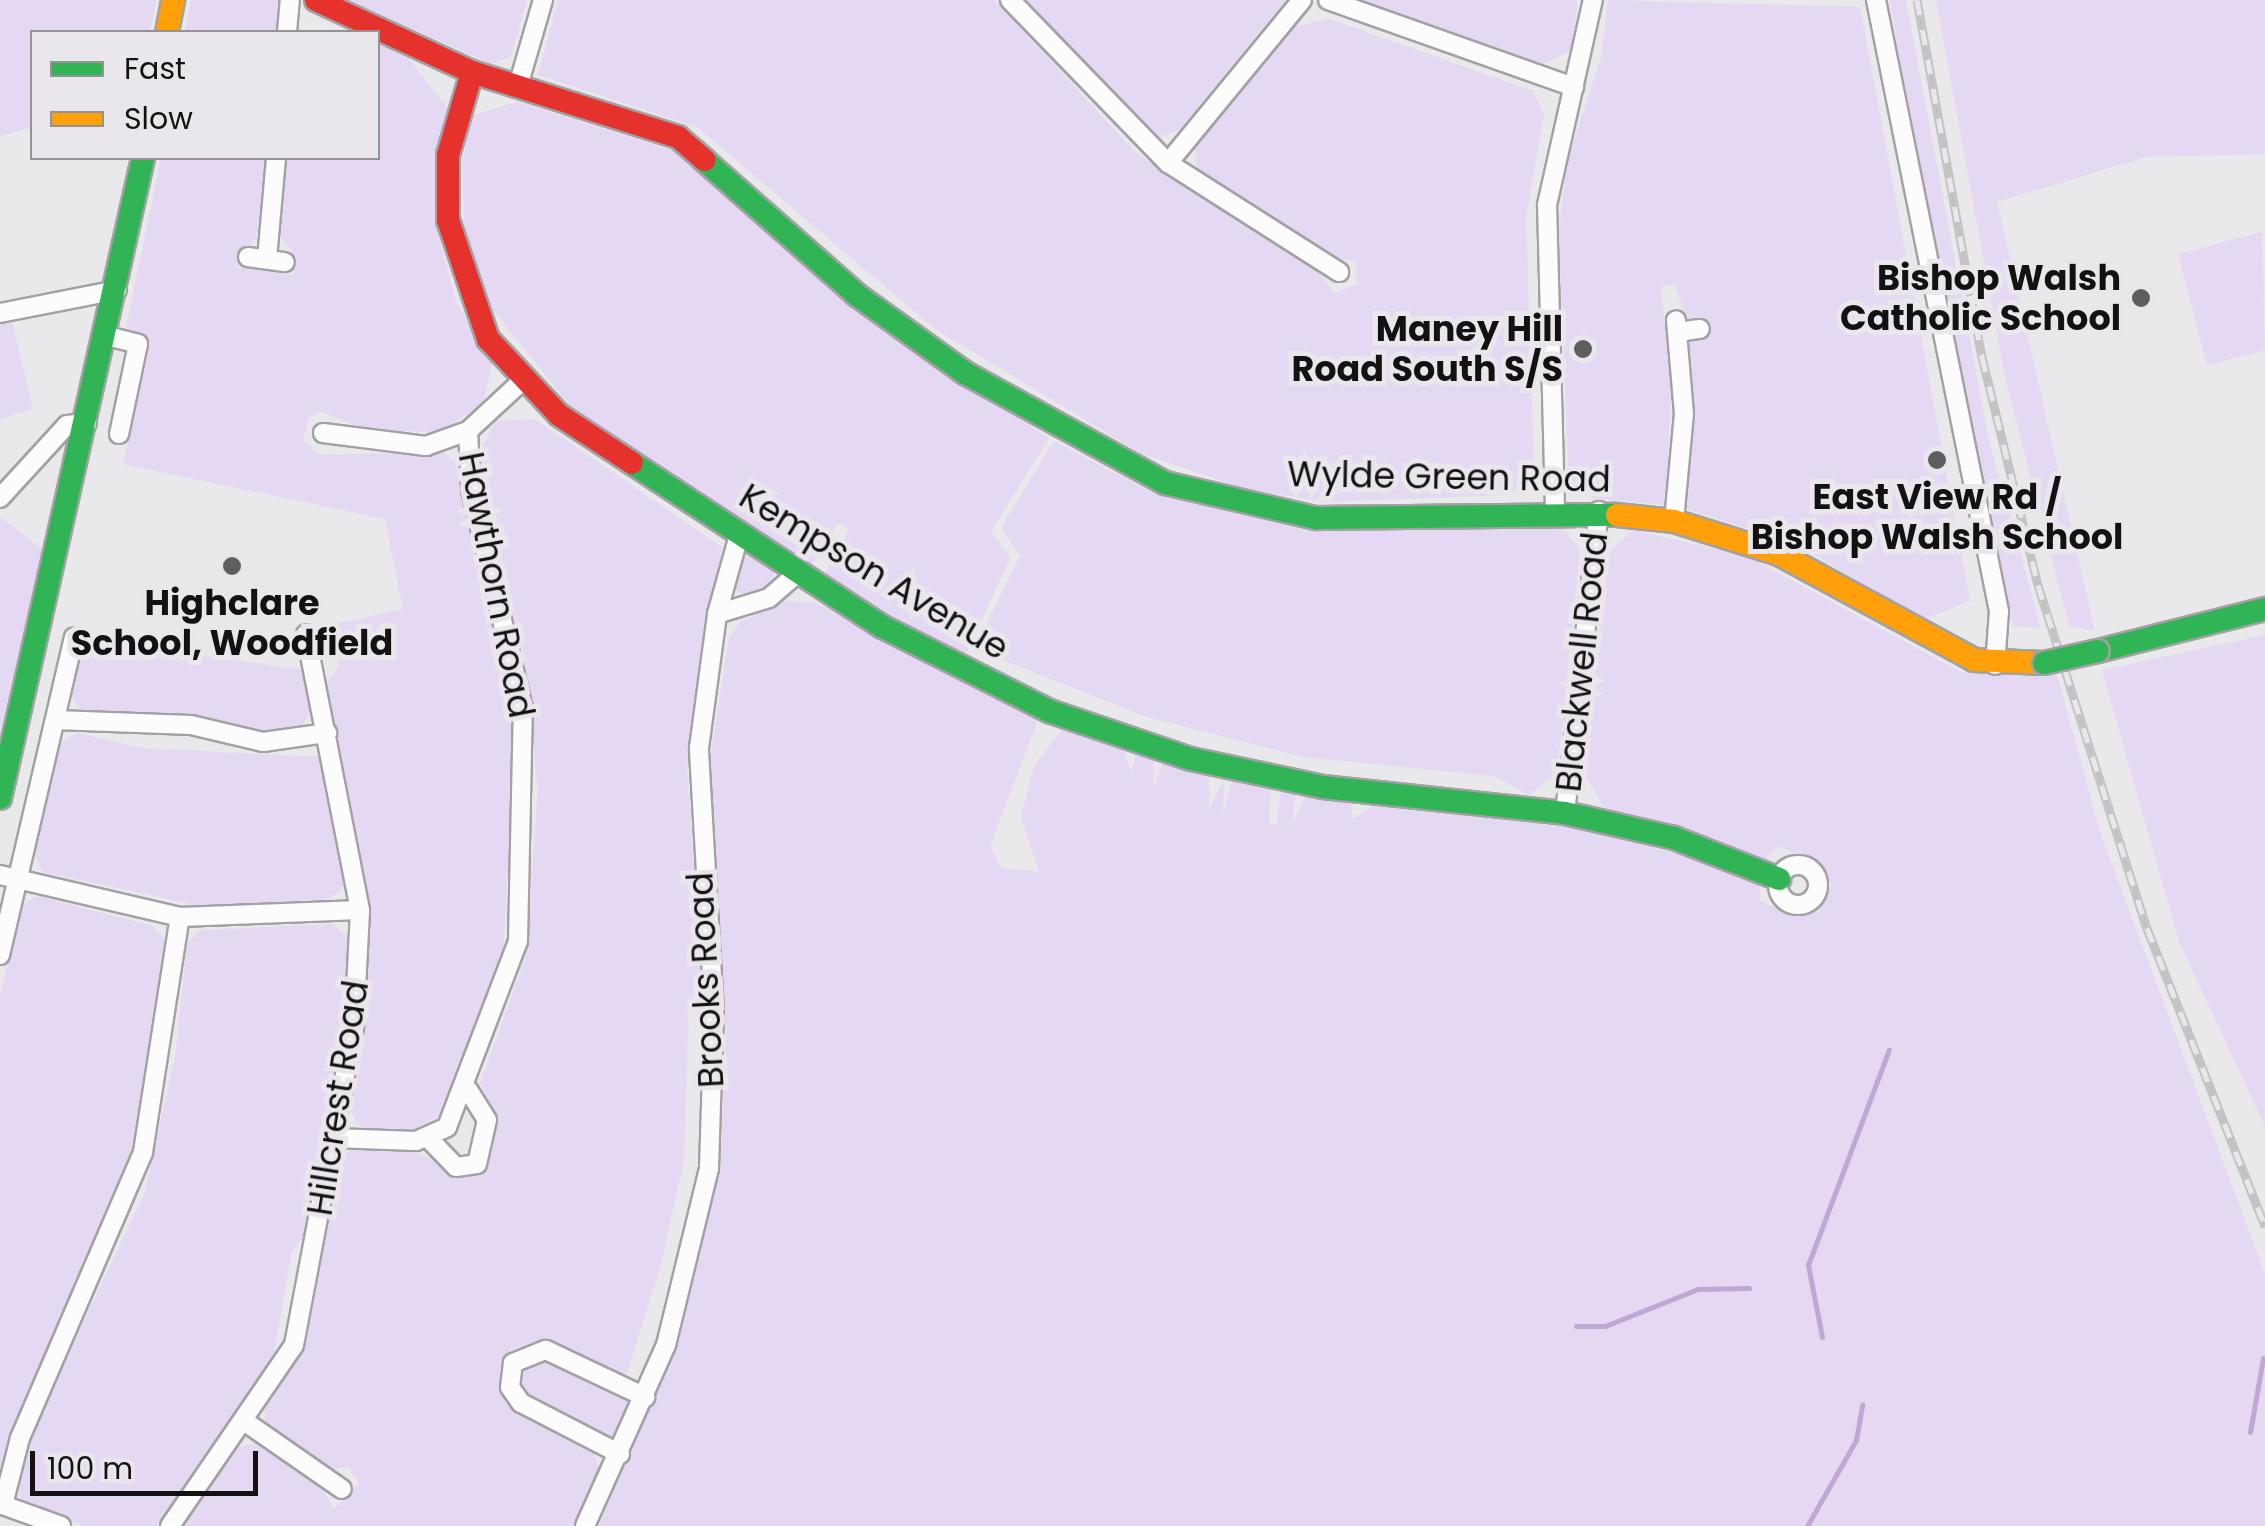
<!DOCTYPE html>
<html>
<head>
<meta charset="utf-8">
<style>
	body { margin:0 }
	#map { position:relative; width:2265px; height:1526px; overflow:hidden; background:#e9e8eb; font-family:Poppins,sans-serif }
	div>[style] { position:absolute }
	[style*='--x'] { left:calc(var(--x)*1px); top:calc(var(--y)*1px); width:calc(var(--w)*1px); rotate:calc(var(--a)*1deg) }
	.green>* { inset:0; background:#e5d8f2 }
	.round { border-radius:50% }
	.stream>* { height:5px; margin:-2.5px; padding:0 2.5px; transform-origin:2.5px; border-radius:2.5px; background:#bfa8d3 }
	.roads { filter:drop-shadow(2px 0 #a2a1a4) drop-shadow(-2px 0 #a2a1a4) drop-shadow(0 2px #a2a1a4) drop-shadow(0 -2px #a2a1a4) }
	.street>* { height:18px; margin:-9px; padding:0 9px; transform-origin:9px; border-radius:9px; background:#fcfcfc }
	.street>.ring { margin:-9px; padding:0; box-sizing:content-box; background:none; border:18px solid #fcfcfc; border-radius:50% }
	.fast>* { height:22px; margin:-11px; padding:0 11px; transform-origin:11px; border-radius:11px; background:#30b455 }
	.slow>* { height:22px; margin:-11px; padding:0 11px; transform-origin:11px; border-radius:11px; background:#ff9f0a }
	.jam>* { height:22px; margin:-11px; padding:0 11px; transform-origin:11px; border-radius:11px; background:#e5322d }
	.rail>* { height:9px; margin-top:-4.5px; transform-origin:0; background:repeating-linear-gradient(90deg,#e9e7ec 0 15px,#c3c3c3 0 30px); box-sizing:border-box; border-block:2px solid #c3c3c3 }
	.bridges { filter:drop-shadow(2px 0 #a2a1a4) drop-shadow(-2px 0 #a2a1a4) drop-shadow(0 2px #a2a1a4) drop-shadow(0 -2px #a2a1a4) }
	.fast-bridge>* { height:22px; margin:-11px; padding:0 11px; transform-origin:11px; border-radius:11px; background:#30b455 }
	.dots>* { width:28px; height:28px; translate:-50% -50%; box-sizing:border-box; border:5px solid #e9e7ec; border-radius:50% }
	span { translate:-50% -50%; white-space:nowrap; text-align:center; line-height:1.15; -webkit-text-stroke:10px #e9e7ec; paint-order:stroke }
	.poi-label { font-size:35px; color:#131213; font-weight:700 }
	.right { translate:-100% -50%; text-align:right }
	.street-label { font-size:35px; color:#131213 }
	.legend { position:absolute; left:30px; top:30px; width:350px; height:130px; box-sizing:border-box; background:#e9e7ec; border:2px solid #939295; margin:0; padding:12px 18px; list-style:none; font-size:30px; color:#131213 }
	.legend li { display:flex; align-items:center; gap:20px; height:50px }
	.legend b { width:50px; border:2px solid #939295 }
	.scale { position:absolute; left:30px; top:1451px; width:228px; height:45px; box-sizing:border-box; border:5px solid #131213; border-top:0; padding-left:12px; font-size:30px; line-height:35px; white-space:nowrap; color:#131213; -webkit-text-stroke:8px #e9e7ec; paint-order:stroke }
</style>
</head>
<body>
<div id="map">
	<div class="green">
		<div style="clip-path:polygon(0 0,156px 0,150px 32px,32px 32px,31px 128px,0 136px)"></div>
		<div style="clip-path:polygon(191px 0,279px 0,276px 32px,185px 32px)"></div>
		<div style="clip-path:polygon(348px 0,527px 0,511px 56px,492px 64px)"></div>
		<div style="clip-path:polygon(558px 0,994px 0,1136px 153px,1316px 270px,1335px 293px,1357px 284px,1355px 261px,1329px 257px,1199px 177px,1194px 144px,1295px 26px,1330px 19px,1533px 91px,1544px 114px,1526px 217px,1534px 470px,1510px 495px,1323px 502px,1243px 488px,1142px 454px,935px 329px,697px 127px,538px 75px)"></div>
		<div style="clip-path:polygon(1023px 0,1285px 0,1180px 129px,1153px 140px)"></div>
		<div style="clip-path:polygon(1358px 0,1577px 0,1577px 12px,1570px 51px,1543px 64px)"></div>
		<div style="clip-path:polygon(1608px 0,1860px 7px,1970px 601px,1924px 619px,1792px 542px,1685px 509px,1686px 344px,1695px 337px,1674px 284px,1661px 287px,1671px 386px,1666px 505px,1593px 498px,1569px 481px,1559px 233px,1566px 165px,1601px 58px)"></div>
		<div style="clip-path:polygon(1890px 0,1906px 0,1989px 441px,2041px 628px,2013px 626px,1936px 286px)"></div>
		<div style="clip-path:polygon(1936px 0,2265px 0,2265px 154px,2146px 157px,1997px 202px,2095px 631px,2069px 626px,2005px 377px)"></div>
		<div style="clip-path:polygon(378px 43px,409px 59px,447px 107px,436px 228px,456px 302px,492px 363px,483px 405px,438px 432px,368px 431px,322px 412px,309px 418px,303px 440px,320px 455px,444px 452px,458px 464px,515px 725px,503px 962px,444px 1113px,411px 1130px,361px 1128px,349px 1109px,371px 931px,327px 681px,339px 667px,330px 625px,403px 609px,385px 519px,123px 464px,149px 350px,126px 327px,161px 158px,266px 158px,257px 235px,237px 267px,293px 275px,294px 254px,278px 234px,283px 158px,378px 158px)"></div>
		<div style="clip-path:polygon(517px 102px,677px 152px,889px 334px,1049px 438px,991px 531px,1010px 558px,964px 659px,824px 575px,849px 529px,838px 523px,811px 566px,575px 412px,492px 309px,465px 245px,462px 161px,472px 115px)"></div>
		<div style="clip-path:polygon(2262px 232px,2265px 350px,2207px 365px,2178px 254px)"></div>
		<div style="clip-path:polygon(12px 322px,33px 408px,0 419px,0 325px)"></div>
		<div style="clip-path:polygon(535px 419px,722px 547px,687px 768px,702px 994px,689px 1002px,684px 1159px,661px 1265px,625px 1379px,541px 1340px,511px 1349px,499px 1372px,505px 1404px,594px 1452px,600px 1471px,574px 1526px,180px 1526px,236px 1448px,257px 1443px,320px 1485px,334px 1509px,359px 1483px,348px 1467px,333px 1469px,266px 1424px,264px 1407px,308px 1335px,339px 1158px,355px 1148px,415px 1151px,462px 1178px,489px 1164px,496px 1114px,480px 1084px,526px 956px,538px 790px,525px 661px,476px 459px,496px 421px)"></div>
		<div style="clip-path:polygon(1054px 441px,1157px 495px,1304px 530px,1559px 524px,1580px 549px,1557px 774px,1529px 795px,1494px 776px,1303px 757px,1144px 716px,975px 649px,1020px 555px,1001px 528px)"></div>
		<div style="clip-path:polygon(0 517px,42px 549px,0 732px)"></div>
		<div style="clip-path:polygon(1633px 530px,1749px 557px,1963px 673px,2056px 671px,2101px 835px,2265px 1274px,2265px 1526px,599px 1526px,681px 1333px,721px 1161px,726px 1034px,708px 772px,729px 638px,740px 622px,786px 601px,816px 603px,1038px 720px,990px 846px,1001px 868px,1039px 872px,1021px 817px,1035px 764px,1064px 728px,1123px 750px,1132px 773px,1135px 754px,1153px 760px,1154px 788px,1163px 762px,1209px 775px,1209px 810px,1224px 778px,1223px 814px,1233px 780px,1271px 789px,1269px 824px,1277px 824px,1281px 791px,1296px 794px,1292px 825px,1305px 796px,1351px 804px,1352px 819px,1373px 806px,1565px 825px,1700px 860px,1759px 884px,1760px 901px,1789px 914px,1819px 912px,1831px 884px,1818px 862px,1778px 846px,1765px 859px,1605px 809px,1583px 770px,1608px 553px)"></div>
		<div class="round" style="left:732px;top:556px;width:42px;height:42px"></div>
		<div style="clip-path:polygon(2265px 635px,2265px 1126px,2179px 942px,2102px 670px)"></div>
		<div style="clip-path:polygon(84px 639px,304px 670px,311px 710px,302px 728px,267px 732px,185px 713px,82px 712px,71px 695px)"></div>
		<div style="clip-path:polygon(77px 733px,142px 748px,322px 757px,346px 884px,330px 899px,201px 906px,43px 872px,34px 855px,60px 743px)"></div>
		<div style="clip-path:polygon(37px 896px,153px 926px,165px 939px,164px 965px,150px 1081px,126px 1167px,0 1470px,0 995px,22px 905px)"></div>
		<div style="clip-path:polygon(332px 924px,350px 939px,341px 1029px,306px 1234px,292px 1251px,273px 1358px,156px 1526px,84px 1526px,23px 1502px,17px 1486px,41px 1412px,144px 1194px,175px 1057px,187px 944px,201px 930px)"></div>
		<div style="clip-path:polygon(544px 1356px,629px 1399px,618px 1436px,605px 1438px,517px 1392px,518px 1366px)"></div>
	</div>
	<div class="stream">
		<div style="--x:1576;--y:1326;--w:29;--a:0"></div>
		<div style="--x:1605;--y:1326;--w:100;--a:-21.7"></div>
		<div style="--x:1698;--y:1289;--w:51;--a:-1.1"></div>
		<div style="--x:1822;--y:1337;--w:73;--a:-101"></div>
		<div style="--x:1808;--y:1265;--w:230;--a:-69.4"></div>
		<div style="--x:2250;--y:1432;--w:75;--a:-80"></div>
		<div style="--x:1807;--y:1526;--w:99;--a:-60.3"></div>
		<div style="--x:1856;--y:1440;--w:36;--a:-80"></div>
	</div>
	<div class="roads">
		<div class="street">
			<div style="--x:1010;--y:0;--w:227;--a:45.9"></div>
			<div style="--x:1168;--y:163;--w:203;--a:32.5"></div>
			<div style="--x:1328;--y:0;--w:261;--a:19.5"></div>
			<div style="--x:1876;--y:0;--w:623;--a:78.62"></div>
			<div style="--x:1999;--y:611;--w:54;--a:94.2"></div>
			<div style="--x:287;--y:32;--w:32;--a:-85"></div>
			<div style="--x:518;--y:86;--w:90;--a:-73.8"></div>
			<div style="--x:1168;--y:163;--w:211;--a:-50.6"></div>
			<div style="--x:248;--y:257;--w:37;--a:8"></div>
			<div style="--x:267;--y:259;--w:101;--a:-84.9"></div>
			<div style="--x:0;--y:313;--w:119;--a:-11.1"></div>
			<div style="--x:1678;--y:332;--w:22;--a:-8"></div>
			<div style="--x:107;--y:336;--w:32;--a:14"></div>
			<div style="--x:138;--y:344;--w:92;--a:101.9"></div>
			<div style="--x:323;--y:433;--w:104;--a:7.2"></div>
			<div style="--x:426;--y:446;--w:45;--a:-19.7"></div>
			<div style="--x:468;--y:431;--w:72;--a:-42.8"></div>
			<div style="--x:0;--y:498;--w:99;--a:-47.5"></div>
			<div style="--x:67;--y:425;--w:20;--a:-6"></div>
			<div style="--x:1555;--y:509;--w:304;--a:-91.5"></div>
			<div style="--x:1547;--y:205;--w:210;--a:-77.4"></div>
			<div style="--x:1674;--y:521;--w:107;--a:-84.7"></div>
			<div style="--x:1684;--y:414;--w:94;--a:-94.9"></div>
			<div style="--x:717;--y:614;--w:54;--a:-17.1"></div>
			<div style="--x:769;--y:598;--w:38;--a:-41"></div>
			<div style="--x:56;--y:720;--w:135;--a:2.1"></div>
			<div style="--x:191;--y:725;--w:74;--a:13.3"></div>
			<div style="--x:263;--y:742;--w:65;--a:-8"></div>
			<div style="--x:1565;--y:813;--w:304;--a:-83.6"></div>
			<div class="ring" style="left:1778px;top:865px;width:22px;height:22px"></div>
			<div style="--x:0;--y:875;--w:185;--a:13.1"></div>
			<div style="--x:180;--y:917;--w:180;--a:-2.2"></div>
			<div style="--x:0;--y:955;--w:326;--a:-76.9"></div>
			<div style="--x:333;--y:1138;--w:83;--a:2.1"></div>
			<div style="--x:416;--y:1141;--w:34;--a:-24"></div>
			<div style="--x:447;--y:1127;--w:199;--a:-69.1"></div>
			<div style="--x:518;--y:941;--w:233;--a:-88.8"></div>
			<div style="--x:523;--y:708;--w:224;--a:-103.4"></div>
			<div style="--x:471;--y:490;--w:59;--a:-92.9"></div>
			<div style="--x:428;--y:1138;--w:40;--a:46"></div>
			<div style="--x:456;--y:1167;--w:21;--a:-8"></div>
			<div style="--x:477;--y:1164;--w:45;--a:-77.2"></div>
			<div style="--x:487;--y:1120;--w:36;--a:-122"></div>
			<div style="--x:244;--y:1421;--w:119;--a:34.8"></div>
			<div style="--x:620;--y:1454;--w:111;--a:-152.7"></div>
			<div style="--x:521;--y:1403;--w:19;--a:-125"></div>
			<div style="--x:510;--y:1387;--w:24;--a:-83"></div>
			<div style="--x:513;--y:1363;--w:35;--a:-22"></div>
			<div style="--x:546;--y:1350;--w:110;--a:25.4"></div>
			<div style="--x:0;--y:1504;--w:65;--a:19.8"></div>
			<div style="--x:3;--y:1505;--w:69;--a:-75.8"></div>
			<div style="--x:20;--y:1438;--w:311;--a:-66.7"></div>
			<div style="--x:143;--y:1152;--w:238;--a:-81.1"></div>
			<div style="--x:170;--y:1526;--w:219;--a:-55.6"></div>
			<div style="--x:294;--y:1345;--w:325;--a:-79.3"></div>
			<div style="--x:354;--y:1026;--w:116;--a:-87"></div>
			<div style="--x:360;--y:910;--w:281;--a:-101.1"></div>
			<div style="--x:585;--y:1526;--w:198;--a:-65.9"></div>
			<div style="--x:666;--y:1345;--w:182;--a:-76.3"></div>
			<div style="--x:709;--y:1168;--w:157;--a:-88.2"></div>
			<div style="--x:714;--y:1011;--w:263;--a:-93.3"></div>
			<div style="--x:699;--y:748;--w:135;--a:-82.3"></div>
			<div style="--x:717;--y:614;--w:82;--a:-74.4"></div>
		</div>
		<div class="fast">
			<div style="--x:704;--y:160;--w:204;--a:41.4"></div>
			<div style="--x:857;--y:295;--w:133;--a:35.8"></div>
			<div style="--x:965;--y:373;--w:228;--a:28.8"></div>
			<div style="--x:1165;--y:483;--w:155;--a:13.1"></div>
			<div style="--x:1316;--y:518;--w:301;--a:-0.6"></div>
			<div style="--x:632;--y:463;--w:300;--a:33.2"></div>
			<div style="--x:883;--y:627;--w:186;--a:26.8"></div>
			<div style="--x:1049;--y:711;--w:150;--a:18.7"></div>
			<div style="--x:1191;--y:759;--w:135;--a:12"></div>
			<div style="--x:1323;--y:787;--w:243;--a:6.1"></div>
			<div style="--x:1565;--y:813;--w:112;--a:12.9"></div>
			<div style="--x:1674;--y:838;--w:113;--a:21.3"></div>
			<div style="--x:2098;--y:651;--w:172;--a:-14.1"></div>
			<div style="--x:0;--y:798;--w:656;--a:-77.4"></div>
		</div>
		<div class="slow">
			<div style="--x:167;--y:32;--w:33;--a:-79"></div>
			<div style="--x:1617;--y:515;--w:57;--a:6"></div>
			<div style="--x:1674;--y:521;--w:110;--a:17.4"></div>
			<div style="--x:1779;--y:554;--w:222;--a:28.5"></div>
			<div style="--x:1974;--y:660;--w:70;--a:2.5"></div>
		</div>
		<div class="jam">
			<div style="--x:316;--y:0;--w:172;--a:24.8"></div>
			<div style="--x:472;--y:72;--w:216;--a:17.5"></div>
			<div style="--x:678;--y:137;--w:35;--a:41"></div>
			<div style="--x:472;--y:72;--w:86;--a:106.1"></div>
			<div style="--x:448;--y:155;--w:65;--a:90"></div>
			<div style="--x:448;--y:220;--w:126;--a:71.4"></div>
			<div style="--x:488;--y:339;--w:104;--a:46.9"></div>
			<div style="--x:559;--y:415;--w:87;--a:33.3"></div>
		</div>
	</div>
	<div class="rail">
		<div style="--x:1917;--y:0;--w:363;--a:79.7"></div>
		<div style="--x:1982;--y:357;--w:235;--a:76.2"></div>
		<div style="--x:2038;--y:585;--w:360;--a:72.4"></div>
		<div style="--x:2147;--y:928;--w:321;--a:68.4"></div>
	</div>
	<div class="bridges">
		<div class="fast-bridge">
			<div style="--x:2044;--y:663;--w:55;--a:-12.5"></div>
		</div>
	</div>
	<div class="dots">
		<div style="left:2141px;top:298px;background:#5e5d5f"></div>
		<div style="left:1583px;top:349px;background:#5e5d5f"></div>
		<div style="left:1937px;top:460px;background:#5e5d5f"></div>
		<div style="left:232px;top:566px;background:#5e5d5f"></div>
	</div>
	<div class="poi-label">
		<span class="right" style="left:2121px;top:298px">Bishop Walsh<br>Catholic School</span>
		<span class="right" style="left:1563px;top:349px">Maney Hill<br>Road South S/S</span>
		<span style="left:1937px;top:517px">East View Rd /<br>Bishop Walsh School</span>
		<span style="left:232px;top:623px">Highclare<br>School, Woodfield</span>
	</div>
	<div class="street-label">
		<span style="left:1449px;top:477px;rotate:1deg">Wylde Green Road</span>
		<span style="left:874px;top:572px;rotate:31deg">Kempson Avenue</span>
		<span style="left:496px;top:585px;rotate:79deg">Hawthorn Road</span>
		<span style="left:1582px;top:662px;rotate:-84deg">Blackwell Road</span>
		<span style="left:706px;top:980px;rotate:-93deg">Brooks Road</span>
		<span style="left:338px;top:1098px;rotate:-81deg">Hillcrest Road</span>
	</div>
	<ul class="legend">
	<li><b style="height:12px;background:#30b455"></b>Fast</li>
	<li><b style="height:12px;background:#ff9f0a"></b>Slow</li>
	</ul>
	<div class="scale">100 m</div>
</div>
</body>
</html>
